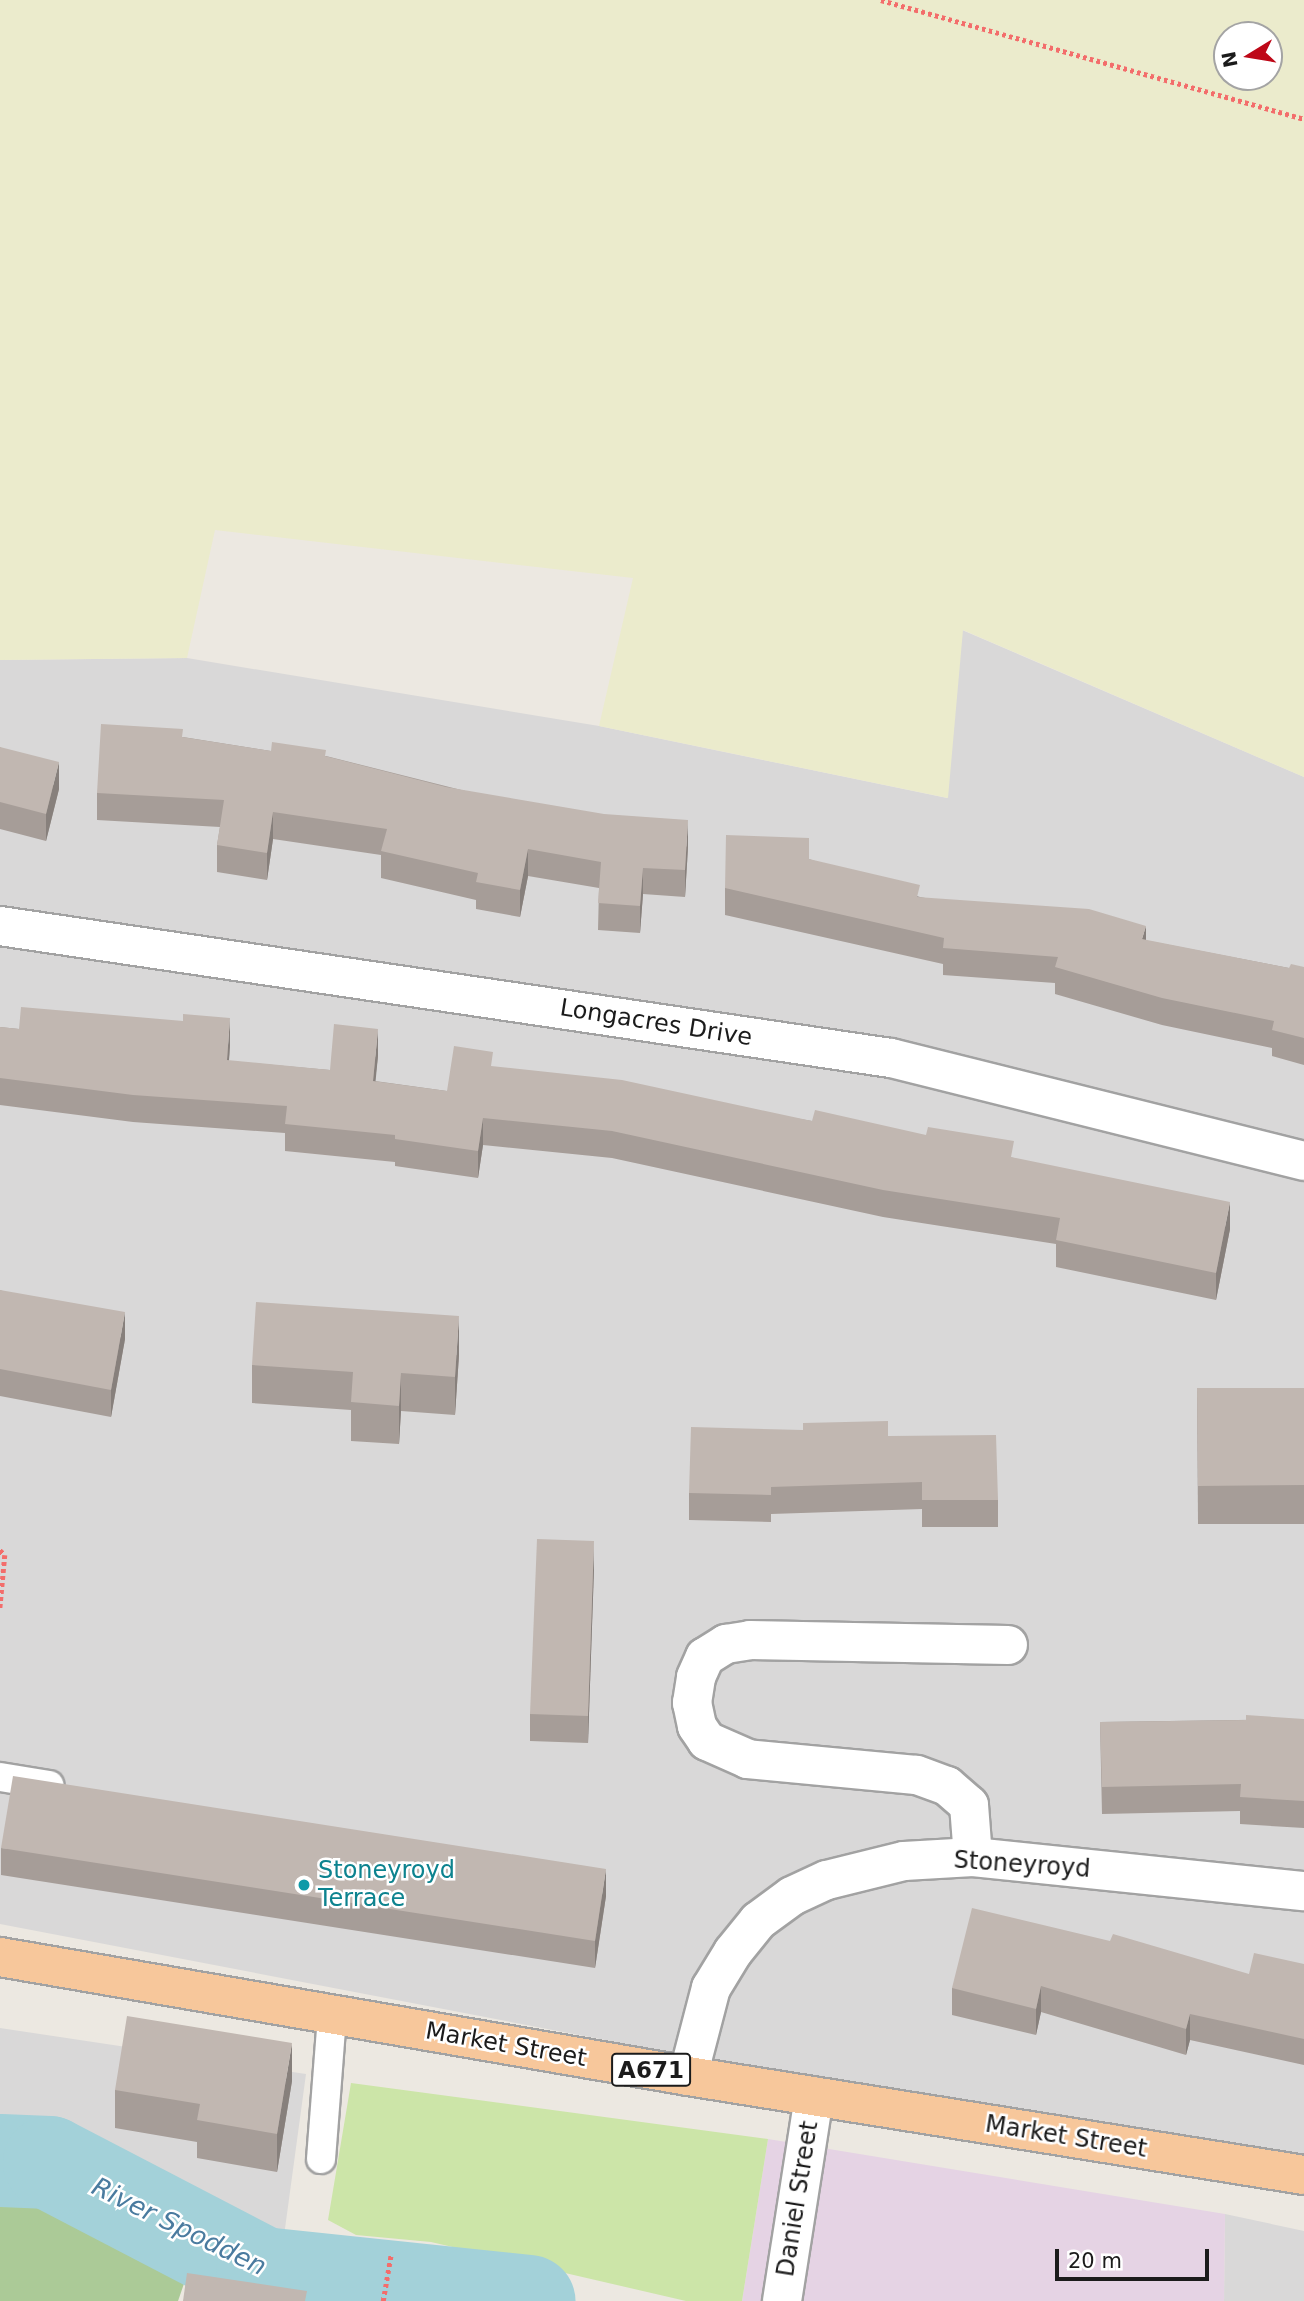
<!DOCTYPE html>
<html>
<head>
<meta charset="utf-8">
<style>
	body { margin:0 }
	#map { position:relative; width:1304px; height:2301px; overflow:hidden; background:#ece8e1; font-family:"DejaVu Sans",sans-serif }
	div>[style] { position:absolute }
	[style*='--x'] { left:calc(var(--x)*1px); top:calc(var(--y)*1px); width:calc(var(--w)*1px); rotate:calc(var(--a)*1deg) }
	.residential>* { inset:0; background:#d9d8d8 }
	.industrial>* { inset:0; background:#e5d3e4 }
	.farmland>* { inset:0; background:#ebebcc }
	.grass>* { inset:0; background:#cce5a8 }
	.forest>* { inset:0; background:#abca97 }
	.river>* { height:93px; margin:-46.5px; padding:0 46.5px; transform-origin:46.5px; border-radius:46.5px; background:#a3d1d9 }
	.path>* { height:4.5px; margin-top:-2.25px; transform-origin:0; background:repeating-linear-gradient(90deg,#f36d6b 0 3.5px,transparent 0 7px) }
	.roads { filter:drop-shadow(2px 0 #a2a2a2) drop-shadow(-2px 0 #a2a2a2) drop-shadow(0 2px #a2a2a2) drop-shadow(0 -2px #a2a2a2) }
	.lane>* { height:28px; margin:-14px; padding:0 14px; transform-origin:14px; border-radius:14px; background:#fff }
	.street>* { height:38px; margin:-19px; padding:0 19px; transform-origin:19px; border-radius:19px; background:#fff }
	.primary>* { height:38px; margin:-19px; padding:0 19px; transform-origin:19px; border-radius:19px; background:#f7c79b }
	.wall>* { inset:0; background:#a69d98 }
	.shaded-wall>* { inset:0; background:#87807c }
	.building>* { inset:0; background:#c1b7b1 }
	.dots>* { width:19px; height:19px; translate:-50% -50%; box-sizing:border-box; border:4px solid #fff; border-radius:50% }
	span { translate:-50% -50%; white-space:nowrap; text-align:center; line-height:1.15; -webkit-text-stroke:5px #fff; paint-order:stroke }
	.shield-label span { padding:2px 5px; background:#fff; border:2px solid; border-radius:5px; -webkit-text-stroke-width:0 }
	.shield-label { font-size:23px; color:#1b1b1b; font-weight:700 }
	.street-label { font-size:24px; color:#1b1b1b }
	.culture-label { font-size:24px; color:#0d838f }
	.left { translate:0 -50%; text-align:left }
	.water-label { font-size:26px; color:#4a7b9f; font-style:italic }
	.north { position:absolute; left:1213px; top:21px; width:70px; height:70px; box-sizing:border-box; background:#fff; border:2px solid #a4a4a4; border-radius:50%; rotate:259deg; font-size:19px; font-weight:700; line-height:28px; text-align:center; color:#1b1b1b }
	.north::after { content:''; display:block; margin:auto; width:24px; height:32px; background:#be0818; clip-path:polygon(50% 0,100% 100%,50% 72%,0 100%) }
	.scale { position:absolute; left:1055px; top:2249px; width:154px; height:32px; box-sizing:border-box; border:4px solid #1b1b1b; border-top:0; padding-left:9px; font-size:21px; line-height:24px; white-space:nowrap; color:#1b1b1b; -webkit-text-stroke:5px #fff; paint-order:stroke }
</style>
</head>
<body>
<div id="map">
	<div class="residential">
		<div style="clip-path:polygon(962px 630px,1304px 777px,1304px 2174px,0 1924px,0 660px,187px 658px,599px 726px,947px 798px)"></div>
		<div style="clip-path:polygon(0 2028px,306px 2074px,281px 2258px,189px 2218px,54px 2148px,0 2144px)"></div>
		<div style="clip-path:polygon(1225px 2214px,1304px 2231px,1304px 2301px,1224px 2301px)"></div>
	</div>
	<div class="industrial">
		<div style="clip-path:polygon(768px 2139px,1225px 2214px,1224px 2301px,742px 2301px)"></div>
	</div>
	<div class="farmland">
		<div style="clip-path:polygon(evenodd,0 0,1304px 0,1304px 777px,963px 630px,948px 798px,599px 726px,633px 578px,215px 530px,187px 658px,0 660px,0 0,1227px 35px,1269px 35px,1269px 77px,1227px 77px,1227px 35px)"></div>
	</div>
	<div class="grass">
		<div style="clip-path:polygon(351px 2083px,768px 2139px,742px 2301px,686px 2301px,431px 2242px,356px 2235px,328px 2220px)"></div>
	</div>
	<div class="forest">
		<div style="clip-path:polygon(0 2193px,64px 2194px,189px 2269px,178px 2301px,0 2301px)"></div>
	</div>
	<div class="river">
		<div style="--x:0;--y:2160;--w:49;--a:2.3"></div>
		<div style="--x:49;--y:2162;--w:240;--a:27.5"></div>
		<div style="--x:262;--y:2273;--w:268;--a:6"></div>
	</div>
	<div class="path">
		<div style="--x:881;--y:0;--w:439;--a:15.7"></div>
		<div style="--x:0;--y:1550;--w:7;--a:45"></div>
		<div style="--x:5;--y:1555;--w:54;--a:95.3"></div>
		<div style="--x:383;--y:2301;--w:48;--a:-80.3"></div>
	</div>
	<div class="roads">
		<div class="lane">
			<div style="--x:0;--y:1777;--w:50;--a:9.3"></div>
			<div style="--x:321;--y:2159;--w:143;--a:-85.6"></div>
		</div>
		<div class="street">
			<div style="--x:0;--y:926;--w:901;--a:8.43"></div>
			<div style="--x:891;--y:1058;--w:426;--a:14"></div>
			<div style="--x:973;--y:1857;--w:52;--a:-94.4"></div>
			<div style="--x:969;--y:1805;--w:29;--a:-139"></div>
			<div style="--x:947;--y:1786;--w:33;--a:-160"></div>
			<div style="--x:916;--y:1775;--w:169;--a:-174.6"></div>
			<div style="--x:748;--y:1759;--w:45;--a:-156.3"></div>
			<div style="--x:707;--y:1741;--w:18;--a:-124"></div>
			<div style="--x:697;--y:1726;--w:24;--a:-102"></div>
			<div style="--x:692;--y:1703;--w:26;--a:-81"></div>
			<div style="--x:696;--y:1677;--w:22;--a:-66"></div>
			<div style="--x:705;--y:1657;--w:25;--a:-32"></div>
			<div style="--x:726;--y:1644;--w:24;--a:-9"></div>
			<div style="--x:750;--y:1640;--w:258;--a:1.1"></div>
			<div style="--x:688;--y:2076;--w:91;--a:-75.4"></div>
			<div style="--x:711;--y:1988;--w:42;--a:-58.6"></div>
			<div style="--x:733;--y:1952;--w:40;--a:-51"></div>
			<div style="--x:758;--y:1921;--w:42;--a:-36.3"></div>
			<div style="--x:792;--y:1896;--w:38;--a:-25"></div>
			<div style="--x:827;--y:1880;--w:79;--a:-13.9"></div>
			<div style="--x:904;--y:1861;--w:69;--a:-3.3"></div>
			<div style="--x:973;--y:1857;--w:333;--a:5.9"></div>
			<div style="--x:782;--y:2301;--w:207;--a:-81.1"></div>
		</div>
		<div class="primary">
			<div style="--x:0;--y:1957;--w:698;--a:9.81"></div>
			<div style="--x:688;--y:2076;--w:624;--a:9.13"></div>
		</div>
	</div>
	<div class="wall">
		<div style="clip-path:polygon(183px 737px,271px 751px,326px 756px,688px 847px,685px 897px,643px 894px,640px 933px,598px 930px,599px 888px,528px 876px,520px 917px,476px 909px,476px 900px,381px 878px,381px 855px,273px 839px,267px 880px,217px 872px,217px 845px,220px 827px,97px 820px,97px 793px)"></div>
		<div style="clip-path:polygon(0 747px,59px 789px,46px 841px,0 829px)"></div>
		<div style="clip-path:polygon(809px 859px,920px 897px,1289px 968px,1304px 967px,1304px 1065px,1272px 1056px,1272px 1048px,1162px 1025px,1055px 994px,1055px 983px,943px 975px,943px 964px,725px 915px,725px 888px)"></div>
		<div style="clip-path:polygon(183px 1021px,230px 1045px,229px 1061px,330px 1070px,378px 1056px,375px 1081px,447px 1091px,493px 1067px,812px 1121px,1014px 1158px,1230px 1229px,1216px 1300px,1056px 1267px,1056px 1244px,883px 1217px,612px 1158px,483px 1145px,478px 1178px,395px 1166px,395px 1162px,285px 1151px,285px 1133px,133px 1122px,0 1105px,0 1027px,19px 1029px)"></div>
		<div style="clip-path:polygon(0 1290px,125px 1339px,111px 1417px,0 1396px)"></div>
		<div style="clip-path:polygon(459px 1355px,455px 1415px,401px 1411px,399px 1444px,351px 1441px,351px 1410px,252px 1403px,252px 1365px)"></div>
		<div style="clip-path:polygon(1197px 1388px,1304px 1388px,1304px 1524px,1198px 1524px)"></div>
		<div style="clip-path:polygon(888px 1436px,998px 1500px,998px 1527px,922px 1527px,922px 1509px,771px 1514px,771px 1522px,689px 1520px,689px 1493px)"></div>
		<div style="clip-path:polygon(594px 1568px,588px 1743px,530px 1741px,530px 1714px)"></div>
		<div style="clip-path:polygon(1304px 1719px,1304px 1828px,1240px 1824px,1240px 1811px,1102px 1814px,1100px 1722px)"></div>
		<div style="clip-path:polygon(1px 1848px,606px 1896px,595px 1968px,1px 1875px)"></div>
		<div style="clip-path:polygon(1304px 1964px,1304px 2065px,1190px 2040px,1186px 2055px,1041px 2012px,1036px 2035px,952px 2015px,952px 1988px,1249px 1974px)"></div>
		<div style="clip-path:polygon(292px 2081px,277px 2172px,197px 2158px,197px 2142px,115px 2128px,115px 2090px)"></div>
	</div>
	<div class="shaded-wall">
		<div style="clip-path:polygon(59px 762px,59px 789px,46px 841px,46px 814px)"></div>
		<div style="clip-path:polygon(273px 812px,273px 839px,267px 880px,267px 853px)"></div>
		<div style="clip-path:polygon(688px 820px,688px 847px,685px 897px,685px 870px)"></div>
		<div style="clip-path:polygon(528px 849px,528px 876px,520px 917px,520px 890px)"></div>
		<div style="clip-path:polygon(643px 868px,643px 894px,640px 933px,640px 906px)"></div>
		<div style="clip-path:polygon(1146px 926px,1146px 953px,1142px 939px)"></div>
		<div style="clip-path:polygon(230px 1018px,230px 1045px,227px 1087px,227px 1060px)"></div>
		<div style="clip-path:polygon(378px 1029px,378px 1056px,373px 1107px,373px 1081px)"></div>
		<div style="clip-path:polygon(483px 1118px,483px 1145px,478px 1178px,478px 1151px)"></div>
		<div style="clip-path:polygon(1230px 1202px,1230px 1229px,1216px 1300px,1216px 1273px)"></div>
		<div style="clip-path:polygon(125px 1312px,125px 1339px,111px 1417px,111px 1390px)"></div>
		<div style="clip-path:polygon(459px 1316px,459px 1355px,455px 1415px,455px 1377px)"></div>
		<div style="clip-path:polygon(401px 1373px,401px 1411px,399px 1444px,399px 1406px)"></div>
		<div style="clip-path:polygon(594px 1541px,594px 1568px,588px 1743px,588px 1716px)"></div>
		<div style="clip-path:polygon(606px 1869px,606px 1896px,595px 1968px,595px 1941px)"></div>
		<div style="clip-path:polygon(1041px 1986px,1041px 2012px,1036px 2035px,1036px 2009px)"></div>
		<div style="clip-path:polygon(1190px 2014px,1190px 2040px,1186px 2055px,1186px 2029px)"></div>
		<div style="clip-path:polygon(292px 2043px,292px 2081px,277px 2172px,277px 2134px)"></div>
	</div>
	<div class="building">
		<div style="clip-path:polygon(101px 724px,183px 729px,182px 737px,271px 751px,272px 742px,326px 750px,325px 756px,446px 787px,604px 814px,688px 820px,685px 870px,643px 868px,640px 906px,598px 903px,601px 862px,528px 849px,520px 890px,476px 882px,478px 873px,381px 851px,387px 829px,273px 812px,267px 853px,217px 845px,224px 800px,97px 793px)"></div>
		<div style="clip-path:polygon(0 747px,59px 762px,46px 814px,0 802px)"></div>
		<div style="clip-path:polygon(726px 835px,809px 838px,809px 859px,920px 885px,917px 897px,1089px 909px,1146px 926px,1142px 939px,1289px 968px,1291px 964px,1304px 967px,1304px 1038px,1272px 1030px,1274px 1021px,1162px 998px,1055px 967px,1058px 957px,943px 948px,944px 938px,725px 888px)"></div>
		<div style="clip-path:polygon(21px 1007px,183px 1021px,183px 1014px,230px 1018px,227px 1060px,330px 1070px,334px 1024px,378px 1029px,373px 1081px,447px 1091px,454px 1046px,493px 1052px,491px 1066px,622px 1080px,812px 1121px,815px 1110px,926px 1135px,928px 1127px,1014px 1141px,1011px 1157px,1230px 1202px,1216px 1273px,1056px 1240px,1060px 1218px,883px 1190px,612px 1131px,483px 1118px,478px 1151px,395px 1139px,395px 1135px,285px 1124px,287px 1106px,133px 1095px,0 1078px,0 1027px,19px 1029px)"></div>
		<div style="clip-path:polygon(0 1290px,125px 1312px,111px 1390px,0 1369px)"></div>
		<div style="clip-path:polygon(256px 1302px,459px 1316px,455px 1377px,401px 1373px,399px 1406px,351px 1402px,353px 1372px,252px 1365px)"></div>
		<div style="clip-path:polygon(1197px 1388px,1304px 1388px,1304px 1485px,1198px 1486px)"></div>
		<div style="clip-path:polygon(888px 1421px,888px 1436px,996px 1435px,998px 1500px,922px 1500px,922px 1482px,771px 1487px,771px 1495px,689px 1493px,691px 1427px,803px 1430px,803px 1423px)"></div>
		<div style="clip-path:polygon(537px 1539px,594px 1541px,588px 1716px,530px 1714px)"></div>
		<div style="clip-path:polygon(1246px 1715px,1304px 1719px,1304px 1801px,1240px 1797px,1241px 1784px,1102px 1787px,1100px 1722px,1246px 1720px)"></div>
		<div style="clip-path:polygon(13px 1776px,606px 1869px,595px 1941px,1px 1848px)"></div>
		<div style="clip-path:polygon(972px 1908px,1110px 1941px,1113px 1934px,1249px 1974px,1254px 1953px,1304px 1964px,1304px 2039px,1190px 2014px,1186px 2029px,1041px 1986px,1036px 2009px,952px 1988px)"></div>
		<div style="clip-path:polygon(127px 2016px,292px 2043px,277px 2134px,197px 2120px,200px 2104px,115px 2090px)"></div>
		<div style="clip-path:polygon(187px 2273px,307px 2291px,305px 2301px,183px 2301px)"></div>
	</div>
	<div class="dots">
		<div style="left:304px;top:1885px;background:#0f9aa8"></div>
	</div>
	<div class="shield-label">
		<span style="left:651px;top:2070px">A671</span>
	</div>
	<div class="street-label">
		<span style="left:656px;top:1023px;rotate:9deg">Longacres Drive</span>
		<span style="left:1022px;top:1865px;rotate:4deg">Stoneyroyd</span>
		<span style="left:506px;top:2045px;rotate:10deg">Market Street</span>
		<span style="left:1066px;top:2137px;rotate:9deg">Market Street</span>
		<span style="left:798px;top:2199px;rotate:-81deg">Daniel Street</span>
	</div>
	<div class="culture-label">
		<span class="left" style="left:318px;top:1885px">Stoneyroyd<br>Terrace</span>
	</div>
	<div class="water-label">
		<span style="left:179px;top:2227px;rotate:26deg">River Spodden</span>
	</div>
	<div class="north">N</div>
	<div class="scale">20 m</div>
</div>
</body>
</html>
